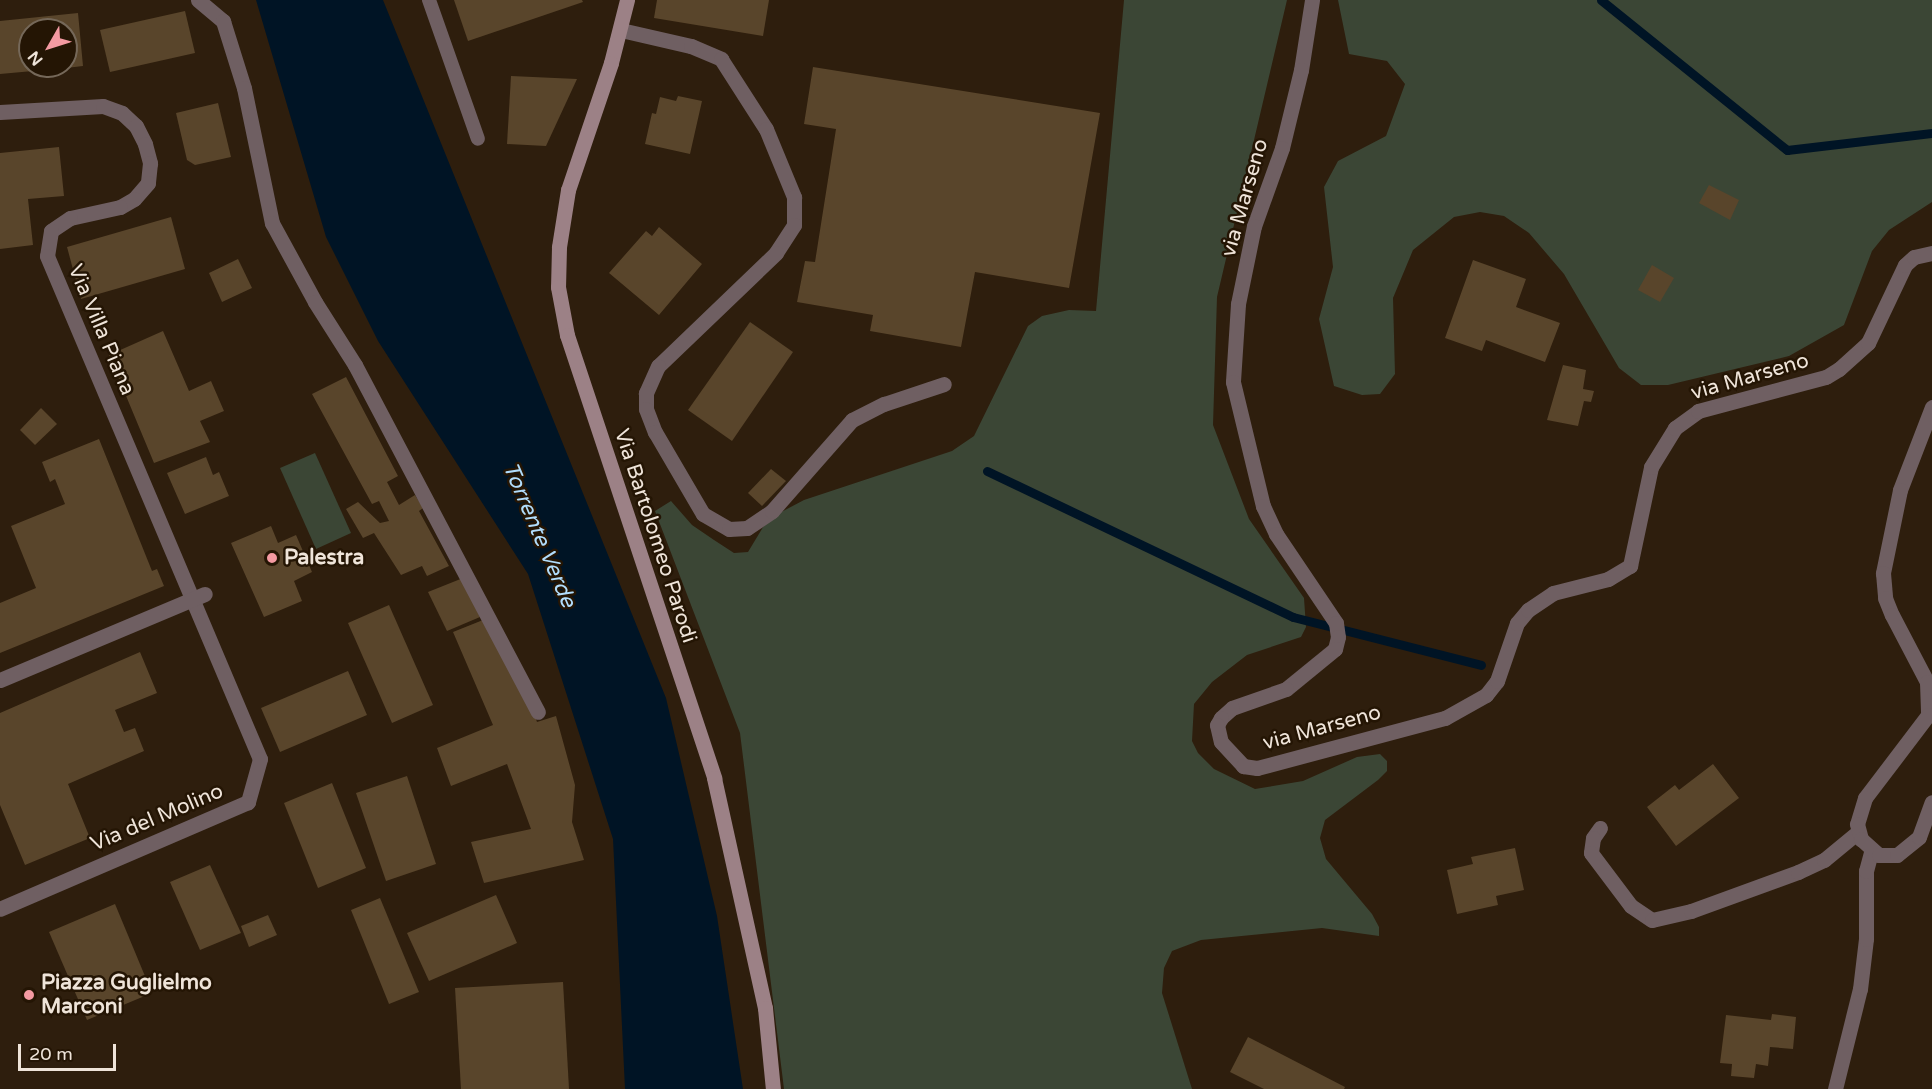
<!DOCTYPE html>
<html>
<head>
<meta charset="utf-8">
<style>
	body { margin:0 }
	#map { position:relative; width:1932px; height:1089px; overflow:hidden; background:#2e1e0d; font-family:"Varela Round",sans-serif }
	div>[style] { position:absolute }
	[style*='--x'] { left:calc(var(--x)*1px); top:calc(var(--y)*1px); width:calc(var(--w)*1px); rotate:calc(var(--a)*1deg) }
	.green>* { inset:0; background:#3b4635 }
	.water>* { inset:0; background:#001425 }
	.stream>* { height:9px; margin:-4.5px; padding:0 4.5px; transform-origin:4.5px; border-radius:4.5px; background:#001425 }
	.building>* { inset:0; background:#59452b }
	.service>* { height:14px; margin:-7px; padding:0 7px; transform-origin:7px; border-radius:7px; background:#6f5f62 }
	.minor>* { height:15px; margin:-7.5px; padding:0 7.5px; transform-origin:7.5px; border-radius:7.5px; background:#6f5f62 }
	.tertiary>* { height:15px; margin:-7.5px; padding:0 7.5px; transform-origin:7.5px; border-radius:7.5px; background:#6f5f62 }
	.secondary>* { height:15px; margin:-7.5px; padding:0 7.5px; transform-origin:7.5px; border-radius:7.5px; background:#9c8186 }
	.dots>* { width:16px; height:16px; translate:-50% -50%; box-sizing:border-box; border:3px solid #241504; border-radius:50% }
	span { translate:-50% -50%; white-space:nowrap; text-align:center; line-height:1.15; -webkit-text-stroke:5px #241504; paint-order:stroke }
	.street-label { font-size:21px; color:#efe4d9 }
	.poi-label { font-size:21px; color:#efe4d9; font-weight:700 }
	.left { translate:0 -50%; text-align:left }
	.water-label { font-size:22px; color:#b1ddfc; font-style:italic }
	.north { position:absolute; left:18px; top:18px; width:60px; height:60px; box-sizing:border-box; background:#241504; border:2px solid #756859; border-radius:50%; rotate:231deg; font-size:16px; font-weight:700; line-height:24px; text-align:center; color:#efe4d9 }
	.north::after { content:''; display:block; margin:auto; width:21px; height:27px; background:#f49aa2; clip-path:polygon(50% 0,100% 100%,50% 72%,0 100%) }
	.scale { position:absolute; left:18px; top:1044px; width:98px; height:27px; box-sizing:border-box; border:3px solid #efe4d9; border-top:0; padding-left:8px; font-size:18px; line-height:21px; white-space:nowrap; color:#efe4d9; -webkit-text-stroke:4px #241504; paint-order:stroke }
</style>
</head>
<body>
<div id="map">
	<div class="green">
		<div style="clip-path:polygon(1124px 0,1287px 0,1217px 297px,1213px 425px,1249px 519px,1304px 598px,1306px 627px,1301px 637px,1247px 655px,1212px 682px,1194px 704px,1192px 741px,1198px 753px,1214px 769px,1255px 789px,1303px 781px,1357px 757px,1380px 754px,1387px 761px,1387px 771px,1378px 780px,1325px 820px,1320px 838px,1326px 859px,1372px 914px,1379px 927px,1379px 936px,1322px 928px,1201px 940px,1172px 951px,1164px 968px,1162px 993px,1192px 1089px,784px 1089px,740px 733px,655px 511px,671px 501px,692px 525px,714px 540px,734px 553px,748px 552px,768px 519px,804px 500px,952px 451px,974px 436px,1028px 326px,1042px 316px,1069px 310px,1096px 311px)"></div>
		<div style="clip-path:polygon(1338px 0,1932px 0,1932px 202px,1889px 230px,1872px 251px,1844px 325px,1789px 356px,1668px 385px,1641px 385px,1619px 368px,1564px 274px,1529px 233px,1504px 216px,1480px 212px,1454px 217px,1413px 250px,1393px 298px,1395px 374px,1380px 394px,1362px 395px,1334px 386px,1319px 319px,1333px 267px,1324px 187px,1338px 161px,1386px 136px,1405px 84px,1387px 61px,1349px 54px)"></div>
		<div style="clip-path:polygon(315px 453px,351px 533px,316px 549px,280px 468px)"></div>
	</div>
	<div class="water">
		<div style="clip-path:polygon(256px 0,383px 0,666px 698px,717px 916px,743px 1089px,625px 1089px,613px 839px,528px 574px,378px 341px,326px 237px)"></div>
	</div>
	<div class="stream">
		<div style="--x:1601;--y:0;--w:239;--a:38.9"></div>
		<div style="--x:1787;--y:150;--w:146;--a:-6.7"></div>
		<div style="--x:987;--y:471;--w:339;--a:25.5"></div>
		<div style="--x:1293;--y:617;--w:194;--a:14.3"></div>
	</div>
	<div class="building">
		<div style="clip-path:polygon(454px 0,582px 0,583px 2px,468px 41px)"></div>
		<div style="clip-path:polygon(657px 0,769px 0,763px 36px,654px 18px)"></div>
		<div style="clip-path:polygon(185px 11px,195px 53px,110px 72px,100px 30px)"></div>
		<div style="clip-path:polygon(78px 13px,83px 66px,66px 68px,66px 30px,30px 30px,30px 66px,66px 68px,0 74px,0 21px)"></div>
		<div style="clip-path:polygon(813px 67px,1100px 113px,1069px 288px,975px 272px,961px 347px,870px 331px,873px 315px,797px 302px,805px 261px,815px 262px,836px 129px,804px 124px)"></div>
		<div style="clip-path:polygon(511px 76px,577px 79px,546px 146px,507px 144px)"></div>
		<div style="clip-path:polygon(678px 96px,702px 101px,690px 154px,645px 144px,652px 113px,656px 114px,660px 97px,676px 101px)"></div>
		<div style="clip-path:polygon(218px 103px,231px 157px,195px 165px,187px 160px,176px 113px)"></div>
		<div style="clip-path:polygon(59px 147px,64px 196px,28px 199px,33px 245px,0 249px,0 153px)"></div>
		<div style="clip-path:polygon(1709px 185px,1739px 200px,1730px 220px,1699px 203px)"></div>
		<div style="clip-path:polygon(171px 217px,185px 269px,81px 299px,67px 247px)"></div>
		<div style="clip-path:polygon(659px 227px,702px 264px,659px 315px,609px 273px,646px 231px,652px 236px)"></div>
		<div style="clip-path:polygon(238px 259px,252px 288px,222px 302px,209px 273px)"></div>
		<div style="clip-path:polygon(1473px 260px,1526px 279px,1516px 307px,1560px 323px,1545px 362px,1486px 340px,1482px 351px,1445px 338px)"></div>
		<div style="clip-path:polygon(1652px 265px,1674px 278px,1660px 302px,1638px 290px)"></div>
		<div style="clip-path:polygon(750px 322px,793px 352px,732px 441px,688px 410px)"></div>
		<div style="clip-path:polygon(163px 331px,189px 391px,211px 381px,224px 411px,200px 421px,210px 442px,154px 463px,109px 355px)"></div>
		<div style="clip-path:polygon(1563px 365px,1586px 370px,1583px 389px,1594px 391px,1591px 402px,1584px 401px,1578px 426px,1547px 420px)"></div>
		<div style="clip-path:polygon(346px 377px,398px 476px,387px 482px,399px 505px,415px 495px,423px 508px,419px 511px,449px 566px,427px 576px,422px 566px,401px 575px,374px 533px,363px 538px,346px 509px,358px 502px,380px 523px,389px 521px,379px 501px,372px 504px,312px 394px)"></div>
		<div style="clip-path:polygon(41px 408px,57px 424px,35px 445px,20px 430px)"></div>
		<div style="clip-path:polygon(99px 439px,152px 571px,157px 569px,164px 586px,0 653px,0 603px,36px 588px,11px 526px,65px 504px,55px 479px,50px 482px,42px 462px)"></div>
		<div style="clip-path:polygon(206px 457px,213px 475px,219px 472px,229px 496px,185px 514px,167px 473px)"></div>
		<div style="clip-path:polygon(771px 469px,786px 481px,762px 506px,748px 493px)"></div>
		<div style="clip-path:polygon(271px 526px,278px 543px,296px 535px,312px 572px,294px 581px,302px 601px,264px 617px,231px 543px)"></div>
		<div style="clip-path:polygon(463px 578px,480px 617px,447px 631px,428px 592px)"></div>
		<div style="clip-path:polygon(389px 605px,433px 705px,392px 723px,348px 623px)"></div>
		<div style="clip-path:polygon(483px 620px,530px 702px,537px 722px,556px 716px,575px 785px,572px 822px,584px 860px,484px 883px,471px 842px,531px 829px,507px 764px,451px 786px,437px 748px,493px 725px,453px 632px)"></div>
		<div style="clip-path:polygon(140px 652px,157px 693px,115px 710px,124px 732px,135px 728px,144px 751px,68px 784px,90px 838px,25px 865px,0 805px,0 713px)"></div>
		<div style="clip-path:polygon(348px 671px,367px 715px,280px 752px,261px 708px)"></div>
		<div style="clip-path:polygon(1713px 764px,1739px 798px,1676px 846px,1647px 807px,1675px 785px,1679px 790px)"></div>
		<div style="clip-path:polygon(407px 776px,436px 864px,386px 881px,356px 793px)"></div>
		<div style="clip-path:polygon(332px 783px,366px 868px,318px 888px,284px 803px)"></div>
		<div style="clip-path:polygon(1515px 848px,1524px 890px,1496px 896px,1498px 905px,1457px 914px,1447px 870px,1473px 864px,1471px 857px)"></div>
		<div style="clip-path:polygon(210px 865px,241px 933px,200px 950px,170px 882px)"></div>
		<div style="clip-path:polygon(496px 895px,517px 943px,429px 981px,407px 933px)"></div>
		<div style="clip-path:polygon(380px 898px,419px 992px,389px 1004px,351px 910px)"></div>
		<div style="clip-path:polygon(115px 904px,152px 993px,87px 1020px,49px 932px)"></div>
		<div style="clip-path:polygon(268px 915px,277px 935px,249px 947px,241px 926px)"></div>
		<div style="clip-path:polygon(563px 982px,569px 1089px,461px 1089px,455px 988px)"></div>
		<div style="clip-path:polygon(1772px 1014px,1796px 1017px,1793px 1049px,1770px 1047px,1768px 1066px,1756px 1064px,1754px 1078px,1731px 1076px,1732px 1064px,1720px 1063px,1726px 1015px,1771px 1020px)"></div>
		<div style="clip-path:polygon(1248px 1037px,1345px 1087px,1344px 1089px,1264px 1089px,1230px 1072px)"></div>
	</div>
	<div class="service">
		<div style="--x:429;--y:0;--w:147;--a:70.6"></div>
	</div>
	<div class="minor">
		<div style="--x:198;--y:0;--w:33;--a:40"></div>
		<div style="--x:223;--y:21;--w:70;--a:72.6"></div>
		<div style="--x:244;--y:88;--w:138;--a:78.3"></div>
		<div style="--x:272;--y:223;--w:90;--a:61.4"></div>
		<div style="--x:315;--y:302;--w:75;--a:57.6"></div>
		<div style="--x:355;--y:365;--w:392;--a:62.2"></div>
		<div style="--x:621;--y:30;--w:72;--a:12.9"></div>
		<div style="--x:691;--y:46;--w:33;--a:23"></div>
		<div style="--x:721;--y:59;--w:83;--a:57.3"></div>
		<div style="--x:766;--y:129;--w:74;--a:67.6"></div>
		<div style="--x:794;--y:197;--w:28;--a:90"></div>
		<div style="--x:794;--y:225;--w:33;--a:123"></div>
		<div style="--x:776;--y:253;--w:163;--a:136.2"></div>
		<div style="--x:658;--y:366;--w:30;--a:114"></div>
		<div style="--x:646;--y:393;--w:16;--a:90"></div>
		<div style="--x:646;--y:409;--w:25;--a:69"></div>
		<div style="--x:655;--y:432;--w:95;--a:59.7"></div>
		<div style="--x:703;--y:514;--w:30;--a:30"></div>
		<div style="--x:729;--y:529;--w:18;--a:-3"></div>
		<div style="--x:747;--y:528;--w:30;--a:-34"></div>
		<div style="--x:772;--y:511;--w:121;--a:-48.7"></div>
		<div style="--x:852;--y:420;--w:36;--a:-27"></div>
		<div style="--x:884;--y:404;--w:63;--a:-18.4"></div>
		<div style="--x:0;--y:112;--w:103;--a:-3.3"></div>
		<div style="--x:103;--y:106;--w:20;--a:20"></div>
		<div style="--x:122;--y:113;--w:19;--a:43"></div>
		<div style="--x:136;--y:126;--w:20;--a:63"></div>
		<div style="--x:145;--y:144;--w:20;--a:75"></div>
		<div style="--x:150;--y:163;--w:20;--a:96"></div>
		<div style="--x:148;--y:183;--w:21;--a:131"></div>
		<div style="--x:134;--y:199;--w:16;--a:150"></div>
		<div style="--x:120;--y:207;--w:51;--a:167.6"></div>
		<div style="--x:70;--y:218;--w:23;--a:146"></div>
		<div style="--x:51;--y:231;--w:25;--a:99"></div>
		<div style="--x:47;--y:256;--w:546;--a:67.05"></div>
		<div style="--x:260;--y:759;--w:45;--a:105.6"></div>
		<div style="--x:248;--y:802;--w:270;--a:156.7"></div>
		<div style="--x:0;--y:680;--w:222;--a:-22.8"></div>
		<div style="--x:1600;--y:828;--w:12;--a:125"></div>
		<div style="--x:1593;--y:838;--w:15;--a:98"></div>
		<div style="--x:1591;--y:853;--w:66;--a:53"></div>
		<div style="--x:1631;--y:906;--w:25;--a:34"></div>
		<div style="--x:1652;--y:920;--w:40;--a:-13"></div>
		<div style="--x:1691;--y:911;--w:114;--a:-20"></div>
		<div style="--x:1798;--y:872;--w:29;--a:-25"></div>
		<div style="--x:1824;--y:860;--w:44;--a:-39.5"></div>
		<div style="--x:1835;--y:1089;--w:103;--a:-76"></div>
		<div style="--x:1860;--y:989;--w:50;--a:-83.2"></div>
		<div style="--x:1866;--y:939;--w:68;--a:-90"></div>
		<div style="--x:1866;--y:871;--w:20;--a:-75"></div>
	</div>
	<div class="tertiary">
		<div style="--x:1312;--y:0;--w:71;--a:98.9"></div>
		<div style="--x:1301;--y:70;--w:80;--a:103.7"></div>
		<div style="--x:1282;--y:148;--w:83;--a:109.7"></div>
		<div style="--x:1254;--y:226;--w:80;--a:101.6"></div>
		<div style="--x:1238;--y:304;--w:78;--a:93.7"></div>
		<div style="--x:1233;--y:382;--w:128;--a:76.4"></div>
		<div style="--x:1263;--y:506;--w:31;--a:65"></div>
		<div style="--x:1276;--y:534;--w:107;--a:56"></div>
		<div style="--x:1336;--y:623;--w:14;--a:82"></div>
		<div style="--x:1338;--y:637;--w:12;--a:104"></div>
		<div style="--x:1335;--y:649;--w:63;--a:140.8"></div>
		<div style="--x:1286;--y:689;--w:57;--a:160.6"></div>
		<div style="--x:1232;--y:708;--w:15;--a:138"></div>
		<div style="--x:1221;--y:718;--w:8;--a:120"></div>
		<div style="--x:1217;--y:725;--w:17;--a:77"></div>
		<div style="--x:1221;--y:742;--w:33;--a:47"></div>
		<div style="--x:1243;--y:766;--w:14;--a:8"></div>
		<div style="--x:1257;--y:768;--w:195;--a:-14.9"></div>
		<div style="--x:1445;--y:718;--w:47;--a:-29.3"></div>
		<div style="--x:1486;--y:695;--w:18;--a:-52"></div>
		<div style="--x:1497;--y:681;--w:61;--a:-71"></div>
		<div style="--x:1517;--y:623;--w:17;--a:-50"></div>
		<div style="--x:1528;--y:610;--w:30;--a:-34"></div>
		<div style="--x:1553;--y:593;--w:57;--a:-14.3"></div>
		<div style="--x:1608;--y:579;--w:26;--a:-31"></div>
		<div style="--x:1630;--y:566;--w:101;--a:-78"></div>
		<div style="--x:1651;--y:467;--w:46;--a:-58.4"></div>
		<div style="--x:1675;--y:428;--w:29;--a:-36"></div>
		<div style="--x:1698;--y:411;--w:132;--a:-14.9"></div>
		<div style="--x:1826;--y:377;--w:15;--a:-32"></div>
		<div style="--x:1839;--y:369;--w:39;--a:-42"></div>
		<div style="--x:1868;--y:343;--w:86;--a:-64.6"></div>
		<div style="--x:1905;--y:265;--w:12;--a:-42"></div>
		<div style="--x:1914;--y:257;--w:18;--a:-13"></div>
		<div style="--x:1932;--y:407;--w:89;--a:111.1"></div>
		<div style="--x:1900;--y:490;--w:85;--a:101.6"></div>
		<div style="--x:1883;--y:573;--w:25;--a:85"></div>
		<div style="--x:1885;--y:598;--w:18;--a:68"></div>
		<div style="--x:1892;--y:615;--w:76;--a:62.4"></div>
		<div style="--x:1927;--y:682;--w:33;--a:88"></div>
		<div style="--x:1928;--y:715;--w:104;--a:127.2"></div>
		<div style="--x:1865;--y:798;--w:27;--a:107"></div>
		<div style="--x:1857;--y:824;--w:16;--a:75"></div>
		<div style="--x:1861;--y:839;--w:24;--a:42"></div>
		<div style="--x:1879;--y:855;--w:18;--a:0"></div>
		<div style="--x:1897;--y:855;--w:28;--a:-39"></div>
		<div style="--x:1919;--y:837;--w:37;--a:-70"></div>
	</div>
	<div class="secondary">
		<div style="--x:627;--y:0;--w:65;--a:104.3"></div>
		<div style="--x:611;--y:63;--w:134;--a:108.7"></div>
		<div style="--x:568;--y:190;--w:58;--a:99"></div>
		<div style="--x:559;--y:247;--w:40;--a:91.4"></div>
		<div style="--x:558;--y:287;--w:49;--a:79.4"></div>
		<div style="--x:567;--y:335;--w:467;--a:71.6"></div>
		<div style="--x:714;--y:778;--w:236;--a:77.5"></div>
		<div style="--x:765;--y:1008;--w:81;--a:84.4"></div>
	</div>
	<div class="dots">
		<div style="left:272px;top:558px;background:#f49aa2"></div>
		<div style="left:29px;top:995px;background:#f49aa2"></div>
	</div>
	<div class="street-label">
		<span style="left:1245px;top:198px;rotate:-74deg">via Marseno</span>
		<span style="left:101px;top:330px;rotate:67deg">Via Villa Piana</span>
		<span style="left:1750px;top:377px;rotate:-16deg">via Marseno</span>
		<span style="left:655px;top:536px;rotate:72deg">Via Bartolomeo Parodi</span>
		<span style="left:1322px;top:728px;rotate:-15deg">via Marseno</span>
		<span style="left:157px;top:818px;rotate:-23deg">Via del Molino</span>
	</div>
	<div class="poi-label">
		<span class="left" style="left:284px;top:558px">Palestra</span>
		<span class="left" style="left:41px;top:995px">Piazza Guglielmo<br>Marconi</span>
	</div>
	<div class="water-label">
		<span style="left:539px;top:535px;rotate:67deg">Torrente Verde</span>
	</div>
	<div class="north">N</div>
	<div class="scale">20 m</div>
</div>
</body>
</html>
